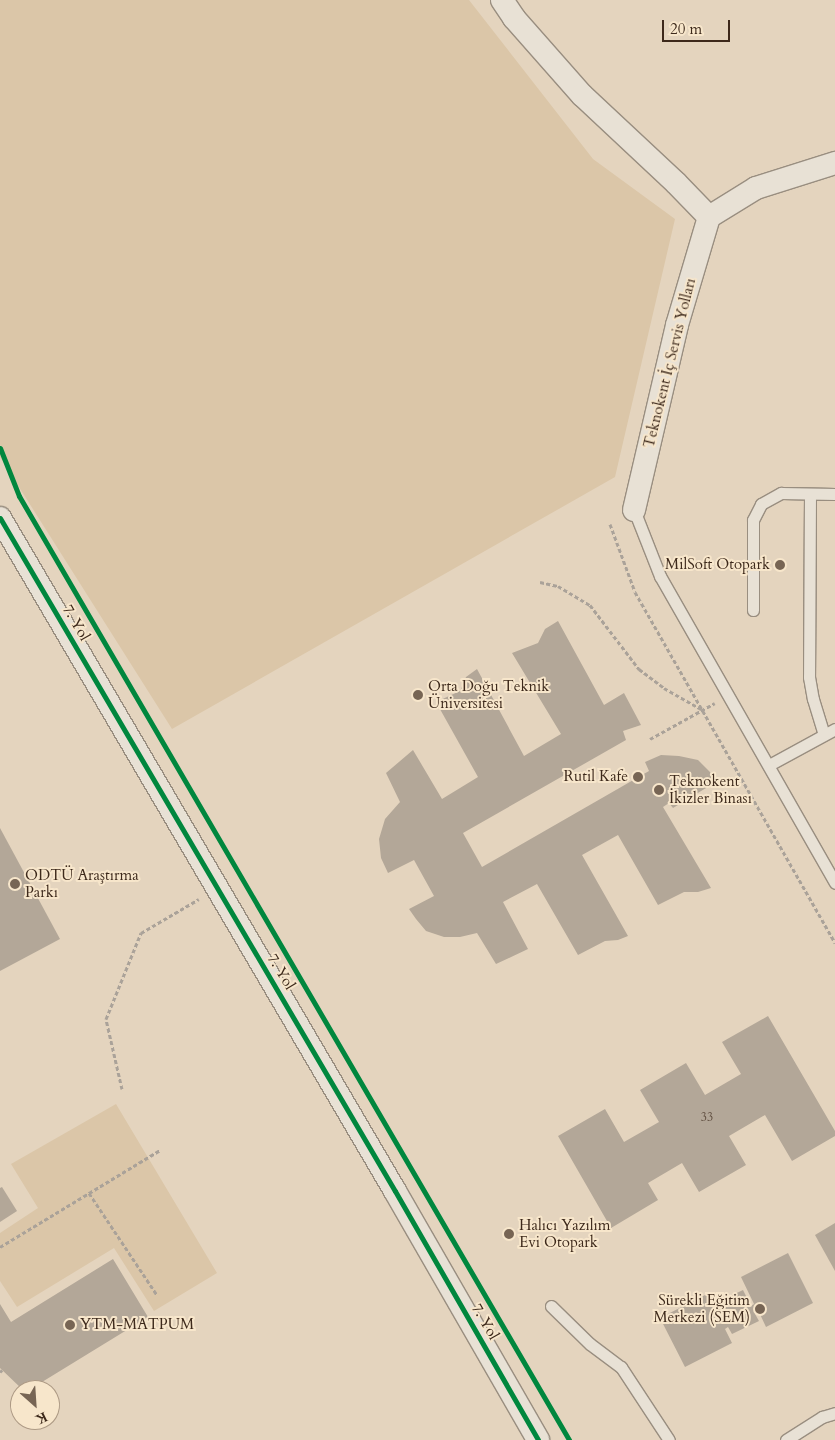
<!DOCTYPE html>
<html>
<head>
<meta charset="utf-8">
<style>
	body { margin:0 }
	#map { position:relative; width:835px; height:1440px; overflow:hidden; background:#e4d4be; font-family:Cardo,serif }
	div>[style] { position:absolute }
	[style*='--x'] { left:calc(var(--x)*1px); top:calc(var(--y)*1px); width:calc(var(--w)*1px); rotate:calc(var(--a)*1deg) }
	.green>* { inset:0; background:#dbc6a8 }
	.building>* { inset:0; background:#b3a798 }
	.path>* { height:3px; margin-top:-1.5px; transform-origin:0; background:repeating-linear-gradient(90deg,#aaa299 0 4px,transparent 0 6.5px) }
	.roads { filter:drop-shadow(1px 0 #998e80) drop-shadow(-1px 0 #998e80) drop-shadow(0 1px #998e80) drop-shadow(0 -1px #998e80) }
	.lane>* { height:11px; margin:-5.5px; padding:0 5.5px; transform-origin:5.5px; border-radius:5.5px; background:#e8e1d5 }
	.street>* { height:22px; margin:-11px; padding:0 11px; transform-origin:11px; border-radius:11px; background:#e8e1d5 }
	.cycleway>* { height:5px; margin:-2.5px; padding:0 2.5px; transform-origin:2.5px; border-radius:2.5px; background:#00873e }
	.dots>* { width:14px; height:14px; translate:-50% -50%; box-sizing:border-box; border:2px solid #f7e6cb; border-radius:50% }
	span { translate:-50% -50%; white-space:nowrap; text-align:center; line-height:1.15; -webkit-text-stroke:4px #f7e6cb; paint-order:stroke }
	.number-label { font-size:12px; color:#5a483a }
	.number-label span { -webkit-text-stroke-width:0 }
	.street-label { font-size:15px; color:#3d291b }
	.poi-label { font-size:15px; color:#3d291b }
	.right { translate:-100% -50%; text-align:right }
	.left { translate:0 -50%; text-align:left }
	.north { position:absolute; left:10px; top:1380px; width:50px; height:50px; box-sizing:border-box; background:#f7e6cb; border:1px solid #ad9a85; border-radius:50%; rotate:154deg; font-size:14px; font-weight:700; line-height:20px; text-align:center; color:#3d291b }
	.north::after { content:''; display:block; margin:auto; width:18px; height:22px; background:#776554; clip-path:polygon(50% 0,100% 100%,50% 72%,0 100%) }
	.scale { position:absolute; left:662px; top:20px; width:68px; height:22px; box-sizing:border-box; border:2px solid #3d291b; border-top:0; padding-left:6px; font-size:15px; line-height:18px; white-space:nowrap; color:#3d291b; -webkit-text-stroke:4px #f7e6cb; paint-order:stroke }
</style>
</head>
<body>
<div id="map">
	<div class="green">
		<div style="clip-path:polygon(0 0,469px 0,593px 159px,675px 219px,615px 477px,172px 729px,0 457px)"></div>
		<div style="clip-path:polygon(116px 1104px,217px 1273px,154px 1311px,114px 1248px,17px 1307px,0 1281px,0 1233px,38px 1208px,11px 1164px)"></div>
	</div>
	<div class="building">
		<div style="clip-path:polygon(558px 621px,604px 705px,624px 693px,641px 725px,623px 731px,626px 740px,463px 833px,482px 867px,649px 771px,645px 762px,661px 755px,679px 756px,698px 760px,710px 772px,716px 782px,673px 808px,669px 803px,663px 807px,711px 888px,698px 892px,684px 892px,658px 905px,618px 835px,582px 855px,628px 936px,618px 940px,605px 941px,578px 955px,537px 884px,503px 902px,528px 949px,496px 964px,477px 933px,460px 937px,444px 937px,426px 931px,416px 919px,409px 909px,434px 896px,414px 860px,388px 873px,381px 858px,379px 839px,385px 819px,400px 802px,386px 773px,413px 750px,442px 799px,478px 777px,436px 702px,460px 691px,466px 677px,477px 669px,524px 756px,561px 734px,512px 653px,538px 643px,545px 629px)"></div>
		<div style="clip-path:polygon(0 828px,60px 939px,0 971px)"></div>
		<div style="clip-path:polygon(768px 1016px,835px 1131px,835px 1136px,792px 1161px,765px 1115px,729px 1136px,746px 1165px,699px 1192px,682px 1163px,648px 1183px,658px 1200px,611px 1228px,558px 1136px,605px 1109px,624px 1142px,659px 1122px,640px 1090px,686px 1063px,705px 1095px,741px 1074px,722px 1042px)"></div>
		<div style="clip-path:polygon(2px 1187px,17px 1211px,0 1222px,0 1188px)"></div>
		<div style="clip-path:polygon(835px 1223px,835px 1271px,815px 1235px)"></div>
		<div style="clip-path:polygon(788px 1253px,813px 1303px,766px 1327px,759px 1312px,755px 1314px,759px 1321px,732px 1334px,728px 1327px,725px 1329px,732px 1343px,685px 1367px,660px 1318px,707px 1294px,721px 1321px,724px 1319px,716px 1303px,743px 1290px,751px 1306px,754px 1304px,741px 1277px)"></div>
		<div style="clip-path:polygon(113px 1259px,148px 1317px,29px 1390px,23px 1390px,0 1368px,0 1304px,11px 1322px)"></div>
	</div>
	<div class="path">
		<div style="--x:610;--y:524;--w:72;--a:69.8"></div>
		<div style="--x:635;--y:592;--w:404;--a:60.3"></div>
		<div style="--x:540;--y:582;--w:18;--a:13"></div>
		<div style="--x:558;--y:586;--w:37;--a:31"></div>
		<div style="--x:590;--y:605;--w:81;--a:52.6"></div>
		<div style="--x:639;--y:669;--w:31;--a:37"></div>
		<div style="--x:664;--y:688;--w:43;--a:29.6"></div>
		<div style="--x:650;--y:739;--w:74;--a:-29"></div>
		<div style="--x:122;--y:1089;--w:72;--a:-102.9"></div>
		<div style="--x:106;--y:1019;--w:93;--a:-67.9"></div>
		<div style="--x:141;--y:933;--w:67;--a:-30.4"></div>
		<div style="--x:89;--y:1193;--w:123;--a:56.3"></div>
		<div style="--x:0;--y:1247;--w:187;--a:-31.2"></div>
		<div style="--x:0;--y:1372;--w:3;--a:-45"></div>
	</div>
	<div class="roads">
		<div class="lane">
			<div style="--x:810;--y:494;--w:183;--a:90.3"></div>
			<div style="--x:809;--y:677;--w:22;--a:80"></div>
			<div style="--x:813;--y:699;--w:37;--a:73"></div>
			<div style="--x:634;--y:510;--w:71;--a:68.5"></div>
			<div style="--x:660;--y:576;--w:353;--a:60.3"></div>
			<div style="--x:753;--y:610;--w:90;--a:-90"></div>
			<div style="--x:753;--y:520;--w:18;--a:-63"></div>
			<div style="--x:761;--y:504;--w:23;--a:-29"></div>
			<div style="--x:781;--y:493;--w:54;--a:1.1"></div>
			<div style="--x:769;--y:765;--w:75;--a:-28.6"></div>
			<div style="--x:551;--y:1306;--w:54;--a:44.3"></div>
			<div style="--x:590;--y:1344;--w:39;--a:37"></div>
			<div style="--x:621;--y:1367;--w:87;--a:56.7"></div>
			<div style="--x:786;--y:1440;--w:43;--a:-32.6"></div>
			<div style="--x:822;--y:1417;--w:14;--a:-17"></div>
		</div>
		<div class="street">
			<div style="--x:502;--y:0;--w:22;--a:56"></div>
			<div style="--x:514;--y:18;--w:103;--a:48.6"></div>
			<div style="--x:582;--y:95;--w:129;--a:43.1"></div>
			<div style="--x:676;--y:183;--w:47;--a:45.9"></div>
			<div style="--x:634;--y:510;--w:190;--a:-76.9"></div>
			<div style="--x:677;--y:325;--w:113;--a:-73.5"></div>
			<div style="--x:709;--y:217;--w:55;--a:-31.7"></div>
			<div style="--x:756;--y:188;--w:83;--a:-17.6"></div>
			<div style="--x:0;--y:518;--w:780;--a:59.59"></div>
			<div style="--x:395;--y:1191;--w:287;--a:60.1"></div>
		</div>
	</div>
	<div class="cycleway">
		<div style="--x:0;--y:448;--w:52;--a:68.4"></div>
		<div style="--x:19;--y:496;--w:1093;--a:59.77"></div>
		<div style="--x:0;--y:518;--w:780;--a:59.59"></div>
		<div style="--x:395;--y:1191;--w:287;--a:60.1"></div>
	</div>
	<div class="dots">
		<div style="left:780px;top:565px;background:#776554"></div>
		<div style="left:418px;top:695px;background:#776554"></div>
		<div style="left:638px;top:777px;background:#776554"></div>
		<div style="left:659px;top:790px;background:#776554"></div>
		<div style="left:15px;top:884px;background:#776554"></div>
		<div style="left:509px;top:1234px;background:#776554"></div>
		<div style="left:760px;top:1309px;background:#776554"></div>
		<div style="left:70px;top:1325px;background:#776554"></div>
	</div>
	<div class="number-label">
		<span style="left:707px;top:1118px">33</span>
	</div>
	<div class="street-label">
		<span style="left:670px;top:363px;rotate:-76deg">Teknokent İç Servis Yolları</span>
		<span style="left:76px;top:623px;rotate:60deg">7. Yol</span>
		<span style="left:281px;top:972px;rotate:59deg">7. Yol</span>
		<span style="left:485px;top:1322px;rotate:60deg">7. Yol</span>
	</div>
	<div class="poi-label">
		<span class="right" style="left:770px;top:565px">MilSoft Otopark</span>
		<span class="left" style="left:428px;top:695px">Orta Doğu Teknik<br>Üniversitesi</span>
		<span class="right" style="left:628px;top:777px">Rutil Kafe</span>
		<span class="left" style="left:669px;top:790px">Teknokent<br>İkizler Binası</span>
		<span class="left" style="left:25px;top:884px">ODTÜ Araştırma<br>Parkı</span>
		<span class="left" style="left:519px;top:1234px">Halıcı Yazılım<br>Evi Otopark</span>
		<span class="right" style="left:750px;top:1309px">Sürekli Eğitim<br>Merkezi (SEM)</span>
		<span class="left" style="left:80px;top:1325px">YTM-MATPUM</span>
	</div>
	<div class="north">K</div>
	<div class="scale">20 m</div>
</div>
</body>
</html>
